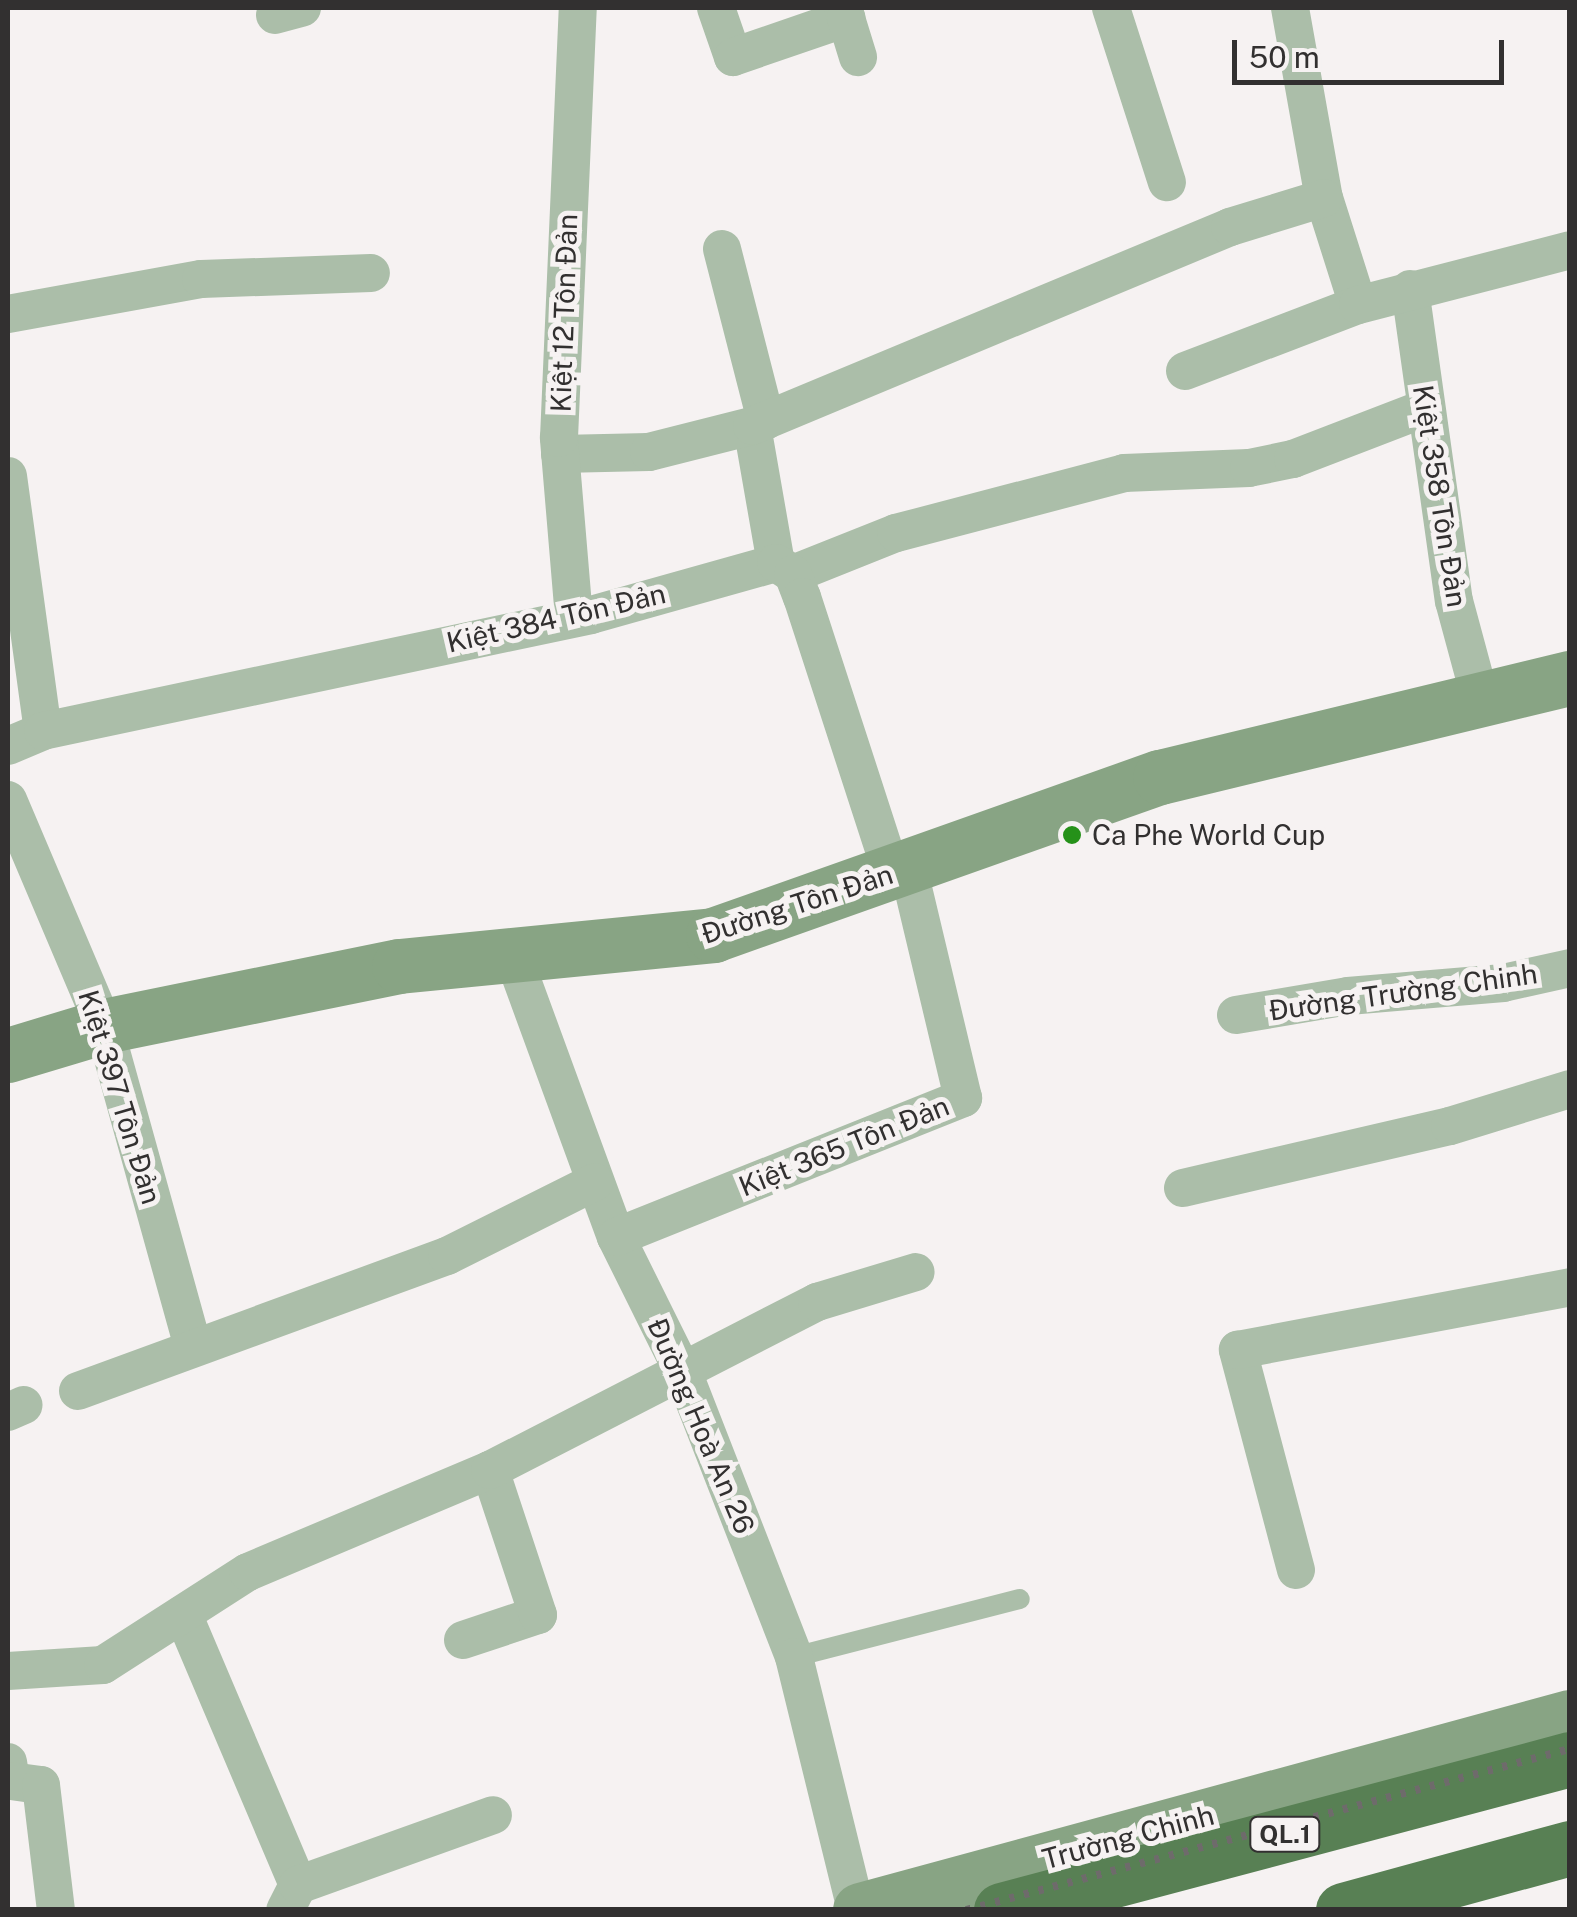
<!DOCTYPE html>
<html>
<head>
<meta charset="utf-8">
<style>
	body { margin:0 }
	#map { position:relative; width:1577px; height:1917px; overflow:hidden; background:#f6f2f2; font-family:"Public Sans",sans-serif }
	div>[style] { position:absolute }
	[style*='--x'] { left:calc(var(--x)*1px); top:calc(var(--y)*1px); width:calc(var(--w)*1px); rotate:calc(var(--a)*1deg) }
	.lane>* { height:20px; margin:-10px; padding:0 10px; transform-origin:10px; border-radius:10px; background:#abbea9 }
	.street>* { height:38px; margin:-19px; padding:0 19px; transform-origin:19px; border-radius:19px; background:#abbea9 }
	.secondary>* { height:55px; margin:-27.5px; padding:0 27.5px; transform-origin:27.5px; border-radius:27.5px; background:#88a484 }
	.highway>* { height:55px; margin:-27.5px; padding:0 27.5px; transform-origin:27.5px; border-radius:27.5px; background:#588054 }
	.rail>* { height:8px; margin-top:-4px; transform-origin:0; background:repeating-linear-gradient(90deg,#6e6b6b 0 5px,transparent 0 15px) }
	.dots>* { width:28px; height:28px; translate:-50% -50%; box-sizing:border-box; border:5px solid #f6f2f2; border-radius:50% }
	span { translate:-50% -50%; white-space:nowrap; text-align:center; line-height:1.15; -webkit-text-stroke:10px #f6f2f2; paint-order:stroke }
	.shield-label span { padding:2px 8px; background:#f6f2f2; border:2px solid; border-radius:8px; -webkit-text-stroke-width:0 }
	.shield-label { font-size:25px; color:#323030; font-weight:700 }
	.street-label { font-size:28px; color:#323030 }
	.poi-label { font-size:28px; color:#323030 }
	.left { translate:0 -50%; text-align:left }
	.frame { position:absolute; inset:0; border:10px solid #323030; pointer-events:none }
	.scale { position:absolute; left:1232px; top:40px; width:272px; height:45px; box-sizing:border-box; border:5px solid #323030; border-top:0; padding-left:12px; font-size:30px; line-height:35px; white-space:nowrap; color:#323030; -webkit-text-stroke:8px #f6f2f2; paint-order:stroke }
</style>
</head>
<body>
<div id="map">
	<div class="lane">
		<div style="--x:794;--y:1657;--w:233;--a:-14.4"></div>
	</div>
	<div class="street">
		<div style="--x:716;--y:8;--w:52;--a:70.9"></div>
		<div style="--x:733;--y:57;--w:120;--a:-19"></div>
		<div style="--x:846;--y:18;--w:10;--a:-107"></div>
		<div style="--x:1111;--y:8;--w:183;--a:72.2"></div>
		<div style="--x:1290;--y:8;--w:193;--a:79.9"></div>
		<div style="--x:1324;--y:198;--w:112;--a:72.4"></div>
		<div style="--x:275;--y:15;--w:28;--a:-15"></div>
		<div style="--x:846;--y:18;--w:41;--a:72.9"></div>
		<div style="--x:722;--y:249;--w:177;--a:75.6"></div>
		<div style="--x:1410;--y:289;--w:315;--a:82"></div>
		<div style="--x:1454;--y:601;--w:104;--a:74.9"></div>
		<div style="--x:8;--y:314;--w:196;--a:-10.3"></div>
		<div style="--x:201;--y:279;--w:170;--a:-2"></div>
		<div style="--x:1185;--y:371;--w:185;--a:-20.9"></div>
		<div style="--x:1358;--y:305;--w:219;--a:-14.5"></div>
		<div style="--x:752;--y:426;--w:139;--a:80.1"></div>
		<div style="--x:560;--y:454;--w:89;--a:-1.3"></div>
		<div style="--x:649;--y:452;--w:106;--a:-14.2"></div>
		<div style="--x:752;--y:426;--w:518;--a:-22.6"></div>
		<div style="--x:1230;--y:227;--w:98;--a:-17.1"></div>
		<div style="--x:8;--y:476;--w:257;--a:82.2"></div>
		<div style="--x:793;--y:574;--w:111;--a:-21.7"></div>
		<div style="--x:896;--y:533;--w:236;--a:-14.7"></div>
		<div style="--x:1124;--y:473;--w:125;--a:-2.3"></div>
		<div style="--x:1249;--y:468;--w:45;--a:-11.6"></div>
		<div style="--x:1293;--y:459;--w:142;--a:-21"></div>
		<div style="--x:574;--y:618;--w:181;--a:-94.8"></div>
		<div style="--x:559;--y:438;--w:430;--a:-87.5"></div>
		<div style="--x:8;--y:746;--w:38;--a:-23"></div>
		<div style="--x:43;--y:731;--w:560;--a:-11.95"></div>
		<div style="--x:591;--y:615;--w:192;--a:-15.7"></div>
		<div style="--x:776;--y:563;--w:20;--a:33"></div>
		<div style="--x:793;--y:574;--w:25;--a:69"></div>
		<div style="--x:802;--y:597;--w:291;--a:72"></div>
		<div style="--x:8;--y:800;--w:246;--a:67"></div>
		<div style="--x:104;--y:1026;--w:330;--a:74.5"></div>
		<div style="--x:512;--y:953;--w:302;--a:69.9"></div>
		<div style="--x:616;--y:1237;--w:151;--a:63.6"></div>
		<div style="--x:683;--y:1372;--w:306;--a:68.7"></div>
		<div style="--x:794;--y:1657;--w:260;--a:76.2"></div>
		<div style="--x:1236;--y:1015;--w:114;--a:-9.6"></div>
		<div style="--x:1348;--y:996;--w:156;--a:-4.8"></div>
		<div style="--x:1503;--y:983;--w:69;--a:-12.6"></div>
		<div style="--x:1183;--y:1188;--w:274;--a:-13.1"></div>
		<div style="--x:1450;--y:1126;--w:126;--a:-17.1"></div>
		<div style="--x:616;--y:1237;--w:374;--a:-21.8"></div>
		<div style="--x:963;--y:1098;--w:236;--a:-103.4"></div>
		<div style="--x:78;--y:1391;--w:393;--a:-20.1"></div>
		<div style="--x:447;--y:1256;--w:165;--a:-26.6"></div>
		<div style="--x:8;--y:1412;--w:17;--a:-24"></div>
		<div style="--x:1296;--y:1570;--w:228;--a:-104.8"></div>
		<div style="--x:1238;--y:1350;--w:338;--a:-10.7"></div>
		<div style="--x:183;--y:1614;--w:294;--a:67"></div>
		<div style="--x:298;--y:1885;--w:28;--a:117"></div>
		<div style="--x:463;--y:1640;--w:79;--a:-18.4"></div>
		<div style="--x:538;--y:1615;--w:153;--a:-108.3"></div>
		<div style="--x:8;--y:1671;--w:95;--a:-3.6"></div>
		<div style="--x:103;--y:1665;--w:172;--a:-32.7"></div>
		<div style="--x:248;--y:1572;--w:263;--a:-22.9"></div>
		<div style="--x:490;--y:1470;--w:368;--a:-27.2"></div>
		<div style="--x:817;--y:1302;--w:103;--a:-16.9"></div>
		<div style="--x:8;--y:1762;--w:19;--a:81"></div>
		<div style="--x:11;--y:1781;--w:30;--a:8"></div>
		<div style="--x:41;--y:1785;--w:126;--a:83.2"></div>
		<div style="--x:298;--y:1885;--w:207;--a:-19.7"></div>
	</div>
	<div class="secondary">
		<div style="--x:8;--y:1055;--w:100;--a:-16.8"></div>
		<div style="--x:104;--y:1026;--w:301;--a:-11.5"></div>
		<div style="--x:399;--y:966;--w:316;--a:-5.6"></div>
		<div style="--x:713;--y:935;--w:474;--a:-19.5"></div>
		<div style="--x:1160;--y:777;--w:422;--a:-13.6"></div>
		<div style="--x:860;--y:1910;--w:736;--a:-15.21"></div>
	</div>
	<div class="highway">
		<div style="--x:1001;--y:1910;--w:589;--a:-14.86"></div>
		<div style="--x:1343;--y:1910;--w:235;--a:-15.3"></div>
	</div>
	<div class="rail">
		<div style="--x:966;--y:1910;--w:625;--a:-14.93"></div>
	</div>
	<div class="dots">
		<div style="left:1072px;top:835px;background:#259119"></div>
	</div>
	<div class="shield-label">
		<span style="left:1285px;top:1834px">QL.1</span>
	</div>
	<div class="street-label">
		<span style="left:564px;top:313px;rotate:-88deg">Kiệt 12 Tôn Đản</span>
		<span style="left:1440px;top:496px;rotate:81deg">Kiệt 358 Tôn Đản</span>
		<span style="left:556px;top:618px;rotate:-13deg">Kiệt 384 Tôn Đản</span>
		<span style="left:797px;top:904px;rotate:-18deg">Đường Tôn Đản</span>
		<span style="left:1403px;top:992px;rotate:-8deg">Đường Trường Chinh</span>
		<span style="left:120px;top:1097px;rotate:73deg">Kiệt 397 Tôn Đản</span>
		<span style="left:844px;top:1146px;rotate:-22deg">Kiệt 365 Tôn Đản</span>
		<span style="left:701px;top:1426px;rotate:67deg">Đường Hoà An 26</span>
		<span style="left:1128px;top:1837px;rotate:-15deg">Trường Chinh</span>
	</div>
	<div class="poi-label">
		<span class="left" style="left:1092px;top:835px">Ca Phe World Cup</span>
	</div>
	<div class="frame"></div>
	<div class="scale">50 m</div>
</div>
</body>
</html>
